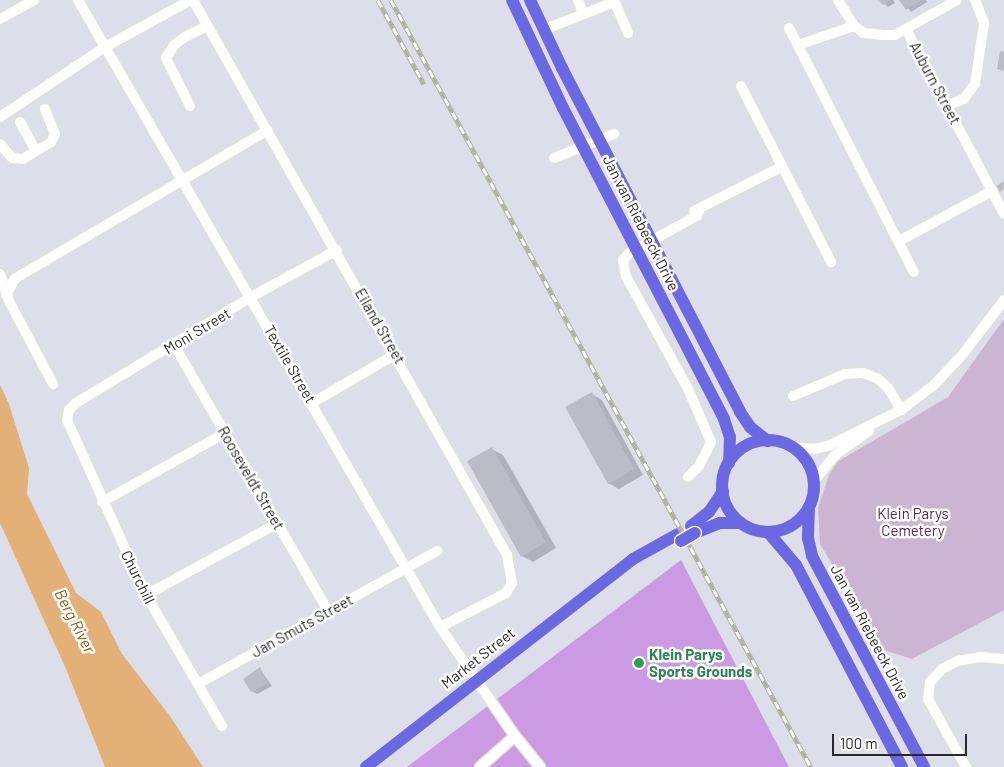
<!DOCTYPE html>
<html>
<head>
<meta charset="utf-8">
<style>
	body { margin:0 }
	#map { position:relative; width:1004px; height:767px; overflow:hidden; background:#dcdfea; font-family:Barlow,sans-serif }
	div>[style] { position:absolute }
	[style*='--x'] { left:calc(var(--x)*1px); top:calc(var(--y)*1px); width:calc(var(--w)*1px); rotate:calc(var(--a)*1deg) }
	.cemetery>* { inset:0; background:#ccb5d2 }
	.pitch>* { inset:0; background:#cc9ae3 }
	.water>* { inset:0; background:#e3b178 }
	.shadow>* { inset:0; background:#0003 }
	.building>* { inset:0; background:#bcbcc6 }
	.roads { filter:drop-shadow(1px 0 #e0e1d2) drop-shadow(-1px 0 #e0e1d2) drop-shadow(0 1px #e0e1d2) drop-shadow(0 -1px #e0e1d2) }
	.minor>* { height:10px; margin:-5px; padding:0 5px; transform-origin:5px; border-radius:5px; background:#fff }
	.major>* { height:12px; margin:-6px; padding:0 6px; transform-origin:6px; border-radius:6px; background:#6c68e4 }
	.major>.ring { margin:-6px; padding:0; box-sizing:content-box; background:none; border:12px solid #6c68e4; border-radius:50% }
	.rail>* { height:4.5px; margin-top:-2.25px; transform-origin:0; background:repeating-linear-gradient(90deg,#fff 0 8px,#b0b2a0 0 16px); box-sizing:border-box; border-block:1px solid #b0b2a0 }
	.bridges { filter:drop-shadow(1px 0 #fff) drop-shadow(-1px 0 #fff) drop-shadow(0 1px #fff) drop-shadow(0 -1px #fff) }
	.major-bridge>* { height:12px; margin:-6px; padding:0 6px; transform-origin:6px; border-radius:6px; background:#6c68e4 }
	.dots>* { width:14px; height:14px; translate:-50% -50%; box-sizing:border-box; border:2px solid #fff; border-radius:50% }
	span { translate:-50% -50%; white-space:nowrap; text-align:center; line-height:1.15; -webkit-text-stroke:5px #fff; paint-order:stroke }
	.street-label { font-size:15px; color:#292929 }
	.park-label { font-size:15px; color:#60205c }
	.leisure-label { font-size:15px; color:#27864d; font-weight:700 }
	.left { translate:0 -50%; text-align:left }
	.water-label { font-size:16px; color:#8e6019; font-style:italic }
	.scale { position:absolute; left:832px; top:734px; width:135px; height:22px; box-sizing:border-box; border:2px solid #292929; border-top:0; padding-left:6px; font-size:15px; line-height:18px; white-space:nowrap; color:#292929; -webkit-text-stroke:4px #fff; paint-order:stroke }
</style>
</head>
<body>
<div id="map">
	<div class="cemetery">
		<div style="clip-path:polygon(1004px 319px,1004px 610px,912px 659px,884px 650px,820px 544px,818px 508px,829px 475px,837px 462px,948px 397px)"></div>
	</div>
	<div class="pitch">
		<div style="clip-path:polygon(681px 560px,789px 767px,407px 767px)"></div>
	</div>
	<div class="water">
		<div style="clip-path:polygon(0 385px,9px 404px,29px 468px,27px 494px,76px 593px,101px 612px,122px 654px,170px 716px,203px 767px,105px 767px,66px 669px,0 523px)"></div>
	</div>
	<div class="shadow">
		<div style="clip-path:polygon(881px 0,893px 0,895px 3px,888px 7px)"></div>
		<div style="clip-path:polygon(901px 0,926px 0,927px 2px,911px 12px)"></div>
		<div style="clip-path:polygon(592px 394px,602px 400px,643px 475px,619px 489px,608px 483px)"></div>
		<div style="clip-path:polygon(492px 449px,503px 455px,556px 548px,533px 562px,522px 556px)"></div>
		<div style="clip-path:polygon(260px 669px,272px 686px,257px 694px,252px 691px)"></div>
	</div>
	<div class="building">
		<div style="clip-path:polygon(879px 0,891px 0,883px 5px)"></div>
		<div style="clip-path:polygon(899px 0,922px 0,906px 10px)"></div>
		<div style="clip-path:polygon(1000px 51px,1004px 52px,1004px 71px,997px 69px)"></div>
		<div style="clip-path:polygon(1004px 181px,1004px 189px,1000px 192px,996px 186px)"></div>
		<div style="clip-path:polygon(592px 392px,634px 469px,608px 484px,565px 407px)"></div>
		<div style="clip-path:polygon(492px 447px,546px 542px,521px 557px,467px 461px)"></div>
		<div style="clip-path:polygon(260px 667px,268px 683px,251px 692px,243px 679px)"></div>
	</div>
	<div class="roads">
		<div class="minor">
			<div style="--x:78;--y:0;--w:724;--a:60"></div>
			<div style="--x:440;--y:627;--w:132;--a:55.5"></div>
			<div style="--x:515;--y:736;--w:47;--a:138.5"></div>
			<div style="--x:193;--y:0;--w:638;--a:60.5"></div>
			<div style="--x:507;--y:555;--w:28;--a:80"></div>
			<div style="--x:512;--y:583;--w:12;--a:121"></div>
			<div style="--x:506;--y:593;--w:74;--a:152.7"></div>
			<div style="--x:578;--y:0;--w:15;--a:70"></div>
			<div style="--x:614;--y:0;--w:36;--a:67"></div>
			<div style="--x:838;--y:0;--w:31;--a:58"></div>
			<div style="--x:854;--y:26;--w:12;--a:35"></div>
			<div style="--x:864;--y:33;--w:20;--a:6"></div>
			<div style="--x:884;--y:35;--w:11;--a:0"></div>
			<div style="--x:895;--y:35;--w:71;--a:-29.4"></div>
			<div style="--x:0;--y:19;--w:39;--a:-29"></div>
			<div style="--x:789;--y:28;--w:274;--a:62.9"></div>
			<div style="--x:906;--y:29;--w:209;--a:62.1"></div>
			<div style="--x:543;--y:30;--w:77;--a:-21.3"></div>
			<div style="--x:798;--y:45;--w:59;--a:-18.7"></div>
			<div style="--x:741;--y:86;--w:198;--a:62.9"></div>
			<div style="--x:190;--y:106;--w:54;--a:-116.6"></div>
			<div style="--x:166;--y:58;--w:15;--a:-58"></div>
			<div style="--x:174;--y:45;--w:14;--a:-36"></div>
			<div style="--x:185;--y:37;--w:25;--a:-26"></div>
			<div style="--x:946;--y:106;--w:19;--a:-21"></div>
			<div style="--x:964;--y:99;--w:19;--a:-54"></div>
			<div style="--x:975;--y:84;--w:62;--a:-81.6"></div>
			<div style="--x:984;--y:23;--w:25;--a:-111"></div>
			<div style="--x:0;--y:117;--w:126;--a:-33.7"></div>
			<div style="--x:105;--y:47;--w:98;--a:-28.7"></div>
			<div style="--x:20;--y:122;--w:33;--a:61"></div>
			<div style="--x:0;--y:144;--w:18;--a:49"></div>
			<div style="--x:12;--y:158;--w:11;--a:5"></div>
			<div style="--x:23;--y:159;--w:33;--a:-31"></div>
			<div style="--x:51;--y:142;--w:9;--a:-63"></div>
			<div style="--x:55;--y:134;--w:27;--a:-112"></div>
			<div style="--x:554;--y:158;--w:65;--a:-21.8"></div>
			<div style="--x:694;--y:211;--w:97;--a:-26.8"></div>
			<div style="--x:899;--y:241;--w:106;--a:-28.3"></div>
			<div style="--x:0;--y:274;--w:31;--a:71"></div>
			<div style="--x:10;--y:303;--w:92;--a:62"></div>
			<div style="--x:6;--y:295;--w:18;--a:-61"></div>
			<div style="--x:15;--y:279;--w:7;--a:-34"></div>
			<div style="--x:21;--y:275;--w:286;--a:-30.4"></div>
			<div style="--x:174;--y:345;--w:307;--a:59.9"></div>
			<div style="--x:793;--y:396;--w:56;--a:-22.9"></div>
			<div style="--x:845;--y:374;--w:18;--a:-3"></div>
			<div style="--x:863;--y:373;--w:15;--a:20"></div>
			<div style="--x:877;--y:378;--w:15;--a:42"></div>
			<div style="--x:888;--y:388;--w:26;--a:59"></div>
			<div style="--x:312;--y:403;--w:97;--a:-30.3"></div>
			<div style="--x:792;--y:447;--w:24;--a:5"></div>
			<div style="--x:816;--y:449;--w:15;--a:-16"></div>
			<div style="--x:830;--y:445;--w:79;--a:-26.2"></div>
			<div style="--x:901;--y:410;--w:41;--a:-37.1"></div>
			<div style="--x:934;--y:385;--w:42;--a:-46.9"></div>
			<div style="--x:963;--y:354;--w:68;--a:-52.8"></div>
			<div style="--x:688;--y:477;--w:16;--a:-45"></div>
			<div style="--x:699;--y:466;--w:27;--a:-63"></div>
			<div style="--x:711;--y:442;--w:58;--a:-113.5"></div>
			<div style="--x:688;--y:389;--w:129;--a:-118.8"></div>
			<div style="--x:626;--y:276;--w:16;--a:-101"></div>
			<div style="--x:623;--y:260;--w:9;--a:-49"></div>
			<div style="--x:629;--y:253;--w:77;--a:-28.6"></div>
			<div style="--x:697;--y:216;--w:5;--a:-68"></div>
			<div style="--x:814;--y:481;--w:33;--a:-51"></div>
			<div style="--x:835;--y:455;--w:42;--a:-35.2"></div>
			<div style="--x:102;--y:502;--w:141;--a:-29.3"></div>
			<div style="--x:146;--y:595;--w:150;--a:-28.6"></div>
			<div style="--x:198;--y:684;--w:274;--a:-29.1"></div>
			<div style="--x:222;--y:726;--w:151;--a:-120.1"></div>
			<div style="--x:146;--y:595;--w:192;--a:-114.3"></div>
			<div style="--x:67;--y:420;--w:10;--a:-79"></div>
			<div style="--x:69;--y:410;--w:10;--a:-45"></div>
			<div style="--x:76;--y:403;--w:205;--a:-31.2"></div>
			<div style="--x:251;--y:297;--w:98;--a:-28.7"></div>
			<div style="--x:515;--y:736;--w:40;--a:51"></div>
			<div style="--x:966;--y:767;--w:78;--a:-119.2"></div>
			<div style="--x:928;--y:699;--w:17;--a:-83"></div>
			<div style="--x:930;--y:682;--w:18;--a:-47"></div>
			<div style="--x:942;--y:669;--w:18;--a:-27"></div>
			<div style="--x:958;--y:661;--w:22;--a:-10"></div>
			<div style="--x:980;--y:657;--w:24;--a:5"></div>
		</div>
		<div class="major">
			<div style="--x:512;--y:0;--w:119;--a:64.7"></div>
			<div style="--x:563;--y:108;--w:350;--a:62.6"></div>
			<div style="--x:724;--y:419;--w:19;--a:72"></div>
			<div style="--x:730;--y:437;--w:26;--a:92"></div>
			<div style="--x:530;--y:0;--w:75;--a:64.8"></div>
			<div style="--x:562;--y:68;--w:387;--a:62.6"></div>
			<div style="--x:740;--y:412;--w:18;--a:56"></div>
			<div style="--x:750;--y:427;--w:23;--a:38"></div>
			<div class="ring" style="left:722px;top:440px;width:80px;height:80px"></div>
			<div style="--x:809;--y:507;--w:31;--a:92"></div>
			<div style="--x:808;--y:538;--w:18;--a:77"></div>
			<div style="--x:812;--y:556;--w:239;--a:62"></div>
			<div style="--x:691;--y:526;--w:23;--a:-38"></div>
			<div style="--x:709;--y:512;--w:25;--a:-56"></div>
			<div style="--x:768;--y:532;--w:43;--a:49.7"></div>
			<div style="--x:796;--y:565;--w:228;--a:62.3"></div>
			<div style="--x:695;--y:533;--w:27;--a:-22"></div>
			<div style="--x:720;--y:523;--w:21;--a:0"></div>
			<div style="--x:366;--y:767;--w:338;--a:-37.9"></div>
			<div style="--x:633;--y:559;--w:51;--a:-29.1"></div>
		</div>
	</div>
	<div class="rail">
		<div style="--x:378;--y:0;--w:96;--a:61.3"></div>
		<div style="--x:391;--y:0;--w:874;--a:61.3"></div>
	</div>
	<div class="bridges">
		<div class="major-bridge">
			<div style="--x:681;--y:541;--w:16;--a:-30"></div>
		</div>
	</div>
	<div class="dots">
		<div style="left:639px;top:663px;background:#2e9e5b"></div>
	</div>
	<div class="street-label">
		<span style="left:935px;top:83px;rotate:62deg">Auburn Street</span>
		<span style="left:641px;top:223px;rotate:63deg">Jan van Riebeeck Drive</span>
		<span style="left:380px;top:326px;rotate:60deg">Eiland Street</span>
		<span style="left:197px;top:331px;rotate:-31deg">Moni Street</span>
		<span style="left:290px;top:364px;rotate:60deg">Textile Street</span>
		<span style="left:251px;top:478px;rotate:60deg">Rooseveldt Street</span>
		<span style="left:138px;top:577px;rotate:64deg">Churchill</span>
		<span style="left:302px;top:626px;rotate:-29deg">Jan Smuts Street</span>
		<span style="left:870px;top:632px;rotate:62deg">Jan van Riebeeck Drive</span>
		<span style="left:478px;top:658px;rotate:-38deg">Market Street</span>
	</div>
	<div class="park-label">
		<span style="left:913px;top:522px">Klein Parys<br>Cemetery</span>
	</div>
	<div class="leisure-label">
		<span class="left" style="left:649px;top:663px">Klein Parys<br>Sports Grounds</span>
	</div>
	<div class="water-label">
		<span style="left:75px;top:621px;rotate:63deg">Berg River</span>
	</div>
	<div class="scale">100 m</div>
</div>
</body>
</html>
